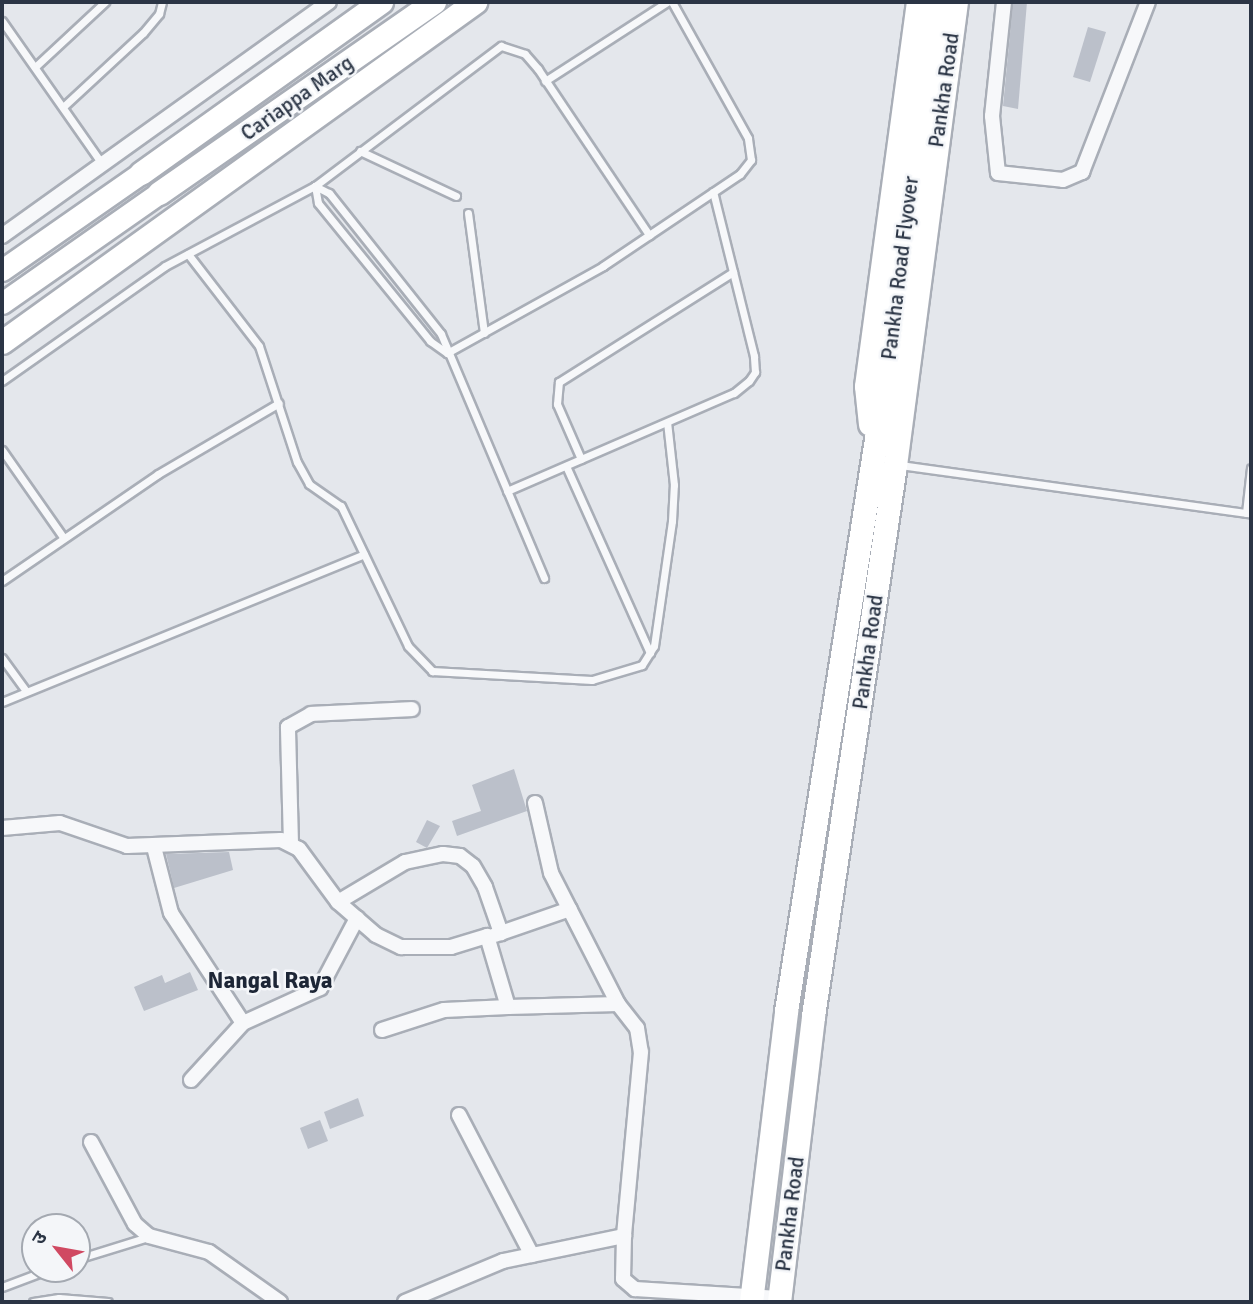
<!DOCTYPE html>
<html>
<head>
<meta charset="utf-8">
<style>
	body { margin:0 }
	#map { position:relative; width:1253px; height:1304px; overflow:hidden; background:#e4e7ec; font-family:Signika,"Noto Sans Devanagari",sans-serif }
	div>[style] { position:absolute }
	[style*='--x'] { left:calc(var(--x)*1px); top:calc(var(--y)*1px); width:calc(var(--w)*1px); rotate:calc(var(--a)*1deg) }
	.building>* { inset:0; background:#bbc0ca }
	.roads { filter:drop-shadow(2px 0 #a9aeb7) drop-shadow(-2px 0 #a9aeb7) drop-shadow(0 2px #a9aeb7) drop-shadow(0 -2px #a9aeb7) }
	.lane>* { height:7px; margin:-3.5px; padding:0 3.5px; transform-origin:3.5px; border-radius:3.5px; background:#f7f8fa }
	.street>* { height:14px; margin:-7px; padding:0 7px; transform-origin:7px; border-radius:7px; background:#f7f8fa }
	.secondary>* { height:21px; margin:-10.5px; padding:0 10.5px; transform-origin:10.5px; border-radius:10.5px; background:#fff }
	.primary>* { height:23px; margin:-11.5px; padding:0 11.5px; transform-origin:11.5px; border-radius:11.5px; background:#fff }
	span { translate:-50% -50%; white-space:nowrap; text-align:center; line-height:1.15; -webkit-text-stroke:5px #f4f6f9; paint-order:stroke }
	.street-label { font-size:21px; color:#2b3545 }
	.neighbourhood-label { font-size:23px; color:#1d2636; font-weight:700 }
	.frame { position:absolute; inset:0; border:4px solid #2b3545; pointer-events:none }
	.north { position:absolute; left:21px; top:1213px; width:70px; height:70px; box-sizing:border-box; background:#f4f6f9; border:2px solid #a4a9b1; border-radius:50%; rotate:301deg; font-size:19px; font-weight:700; line-height:28px; text-align:center; color:#2b3545 }
	.north::after { content:''; display:block; margin:auto; width:24px; height:32px; background:#d04962; clip-path:polygon(50% 0,100% 100%,50% 72%,0 100%) }
</style>
</head>
<body>
<div id="map">
	<div class="building">
		<div style="clip-path:polygon(1013px 2px,1027px 2px,1018px 109px,1003px 106px)"></div>
		<div style="clip-path:polygon(1088px 27px,1106px 32px,1090px 82px,1073px 77px)"></div>
		<div style="clip-path:polygon(514px 769px,527px 811px,457px 836px,452px 821px,481px 811px,472px 785px)"></div>
		<div style="clip-path:polygon(427px 820px,440px 826px,427px 848px,416px 842px)"></div>
		<div style="clip-path:polygon(229px 852px,233px 870px,174px 888px,166px 854px)"></div>
		<div style="clip-path:polygon(190px 972px,198px 990px,144px 1011px,134px 987px,162px 975px,165px 983px)"></div>
		<div style="clip-path:polygon(358px 1098px,364px 1116px,330px 1129px,324px 1112px)"></div>
		<div style="clip-path:polygon(320px 1120px,328px 1141px,308px 1149px,300px 1128px)"></div>
	</div>
	<div class="roads">
		<div class="lane">
			<div style="--x:2;--y:21;--w:174;--a:55"></div>
			<div style="--x:35;--y:67;--w:96;--a:-42.9"></div>
			<div style="--x:545;--y:81;--w:145;--a:-32.9"></div>
			<div style="--x:63;--y:107;--w:109;--a:-42.8"></div>
			<div style="--x:143;--y:33;--w:25;--a:-50"></div>
			<div style="--x:159;--y:14;--w:12;--a:-76"></div>
			<div style="--x:360;--y:151;--w:106;--a:25.1"></div>
			<div style="--x:315;--y:186;--w:16;--a:27"></div>
			<div style="--x:329;--y:193;--w:180;--a:51.5"></div>
			<div style="--x:441;--y:334;--w:265;--a:67.1"></div>
			<div style="--x:315;--y:186;--w:17;--a:80"></div>
			<div style="--x:318;--y:203;--w:178;--a:50.9"></div>
			<div style="--x:430;--y:341;--w:21;--a:35"></div>
			<div style="--x:468;--y:213;--w:121;--a:82.4"></div>
			<div style="--x:188;--y:254;--w:116;--a:52.3"></div>
			<div style="--x:259;--y:346;--w:122;--a:71.9"></div>
			<div style="--x:297;--y:462;--w:25;--a:61"></div>
			<div style="--x:309;--y:484;--w:39;--a:35"></div>
			<div style="--x:341;--y:506;--w:155;--a:64.4"></div>
			<div style="--x:408;--y:646;--w:35;--a:46"></div>
			<div style="--x:432;--y:671;--w:160;--a:3.2"></div>
			<div style="--x:592;--y:680;--w:52;--a:-16.7"></div>
			<div style="--x:642;--y:665;--w:22;--a:-58"></div>
			<div style="--x:654;--y:646;--w:126;--a:-81.8"></div>
			<div style="--x:672;--y:521;--w:36;--a:-87"></div>
			<div style="--x:674;--y:485;--w:63;--a:-96.3"></div>
			<div style="--x:447;--y:353;--w:179;--a:-29.1"></div>
			<div style="--x:603;--y:266;--w:165;--a:-33.9"></div>
			<div style="--x:740;--y:174;--w:18;--a:-52"></div>
			<div style="--x:751;--y:160;--w:22;--a:-98"></div>
			<div style="--x:748;--y:138;--w:156;--a:-119.2"></div>
			<div style="--x:2;--y:381;--w:199;--a:-35.2"></div>
			<div style="--x:165;--y:266;--w:170;--a:-28.1"></div>
			<div style="--x:315;--y:186;--w:233;--a:-37"></div>
			<div style="--x:501;--y:46;--w:25;--a:18"></div>
			<div style="--x:525;--y:54;--w:20;--a:49"></div>
			<div style="--x:538;--y:69;--w:200;--a:56.2"></div>
			<div style="--x:2;--y:450;--w:106;--a:55"></div>
			<div style="--x:581;--y:459;--w:60;--a:-113.6"></div>
			<div style="--x:557;--y:404;--w:22;--a:-85"></div>
			<div style="--x:559;--y:382;--w:206;--a:-32.3"></div>
			<div style="--x:900;--y:465;--w:354;--a:7.9"></div>
			<div style="--x:566;--y:466;--w:205;--a:65.8"></div>
			<div style="--x:507;--y:491;--w:247;--a:-23.4"></div>
			<div style="--x:734;--y:393;--w:19;--a:-39"></div>
			<div style="--x:749;--y:381;--w:11;--a:-56"></div>
			<div style="--x:755;--y:372;--w:16;--a:-94"></div>
			<div style="--x:754;--y:356;--w:169;--a:-104"></div>
			<div style="--x:1246;--y:513;--w:45;--a:-83.7"></div>
			<div style="--x:2;--y:581;--w:189;--a:-34.4"></div>
			<div style="--x:158;--y:474;--w:140;--a:-30.4"></div>
			<div style="--x:2;--y:658;--w:39;--a:54"></div>
			<div style="--x:2;--y:702;--w:391;--a:-22.2"></div>
			<div style="--x:77;--y:1259;--w:74;--a:-17.2"></div>
			<div style="--x:2;--y:1287;--w:51;--a:-20.6"></div>
			<div style="--x:33;--y:1302;--w:26;--a:-9"></div>
			<div style="--x:59;--y:1298;--w:49;--a:4.7"></div>
		</div>
		<div class="street">
			<div style="--x:1004;--y:2;--w:115;--a:96"></div>
			<div style="--x:992;--y:116;--w:57;--a:84"></div>
			<div style="--x:998;--y:173;--w:65;--a:6.1"></div>
			<div style="--x:1063;--y:180;--w:21;--a:-23"></div>
			<div style="--x:1082;--y:172;--w:182;--a:-68.8"></div>
			<div style="--x:2;--y:236;--w:402;--a:-35.6"></div>
			<div style="--x:535;--y:803;--w:72;--a:77.1"></div>
			<div style="--x:551;--y:873;--w:147;--a:62.9"></div>
			<div style="--x:2;--y:828;--w:58;--a:-4.9"></div>
			<div style="--x:60;--y:823;--w:71;--a:18.9"></div>
			<div style="--x:127;--y:846;--w:154;--a:-2.2"></div>
			<div style="--x:281;--y:840;--w:20;--a:27"></div>
			<div style="--x:299;--y:849;--w:66;--a:53.7"></div>
			<div style="--x:338;--y:902;--w:50;--a:41"></div>
			<div style="--x:376;--y:935;--w:28;--a:26"></div>
			<div style="--x:401;--y:947;--w:50;--a:0"></div>
			<div style="--x:451;--y:947;--w:38;--a:-17"></div>
			<div style="--x:487;--y:936;--w:74;--a:73.5"></div>
			<div style="--x:508;--y:1007;--w:110;--a:-1.6"></div>
			<div style="--x:618;--y:1004;--w:31;--a:52"></div>
			<div style="--x:637;--y:1028;--w:24;--a:81"></div>
			<div style="--x:641;--y:1052;--w:185;--a:95.3"></div>
			<div style="--x:291;--y:844;--w:117;--a:-91.5"></div>
			<div style="--x:288;--y:727;--w:26;--a:-29"></div>
			<div style="--x:311;--y:714;--w:101;--a:-2.8"></div>
			<div style="--x:154;--y:847;--w:68;--a:75.6"></div>
			<div style="--x:171;--y:913;--w:131;--a:56.8"></div>
			<div style="--x:338;--y:902;--w:78;--a:-30.8"></div>
			<div style="--x:405;--y:862;--w:39;--a:-12"></div>
			<div style="--x:443;--y:854;--w:17;--a:7"></div>
			<div style="--x:460;--y:856;--w:16;--a:38"></div>
			<div style="--x:473;--y:866;--w:24;--a:60"></div>
			<div style="--x:485;--y:887;--w:49;--a:70.8"></div>
			<div style="--x:495;--y:935;--w:79;--a:-19.1"></div>
			<div style="--x:382;--y:1030;--w:65;--a:-17.9"></div>
			<div style="--x:444;--y:1010;--w:64;--a:-2.7"></div>
			<div style="--x:191;--y:1080;--w:77;--a:-47.6"></div>
			<div style="--x:243;--y:1023;--w:85;--a:-24.4"></div>
			<div style="--x:320;--y:988;--w:79;--a:-62.1"></div>
			<div style="--x:459;--y:1115;--w:158;--a:62.5"></div>
			<div style="--x:91;--y:1142;--w:93;--a:61.8"></div>
			<div style="--x:135;--y:1224;--w:18;--a:41"></div>
			<div style="--x:149;--y:1236;--w:62;--a:14.9"></div>
			<div style="--x:209;--y:1252;--w:87;--a:35.2"></div>
			<div style="--x:405;--y:1302;--w:106;--a:-22.7"></div>
			<div style="--x:503;--y:1261;--w:124;--a:-11.7"></div>
			<div style="--x:624;--y:1236;--w:43;--a:91.3"></div>
			<div style="--x:623;--y:1279;--w:16;--a:40"></div>
			<div style="--x:635;--y:1289;--w:144;--a:3.6"></div>
		</div>
		<div class="secondary">
			<div style="--x:2;--y:270;--w:169;--a:-34.9"></div>
			<div style="--x:2;--y:303;--w:192;--a:-35"></div>
		</div>
		<div class="primary">
			<div style="--x:141;--y:173;--w:295;--a:-35.5"></div>
			<div style="--x:159;--y:193;--w:335;--a:-34.8"></div>
			<div style="--x:2;--y:342;--w:583;--a:-35.71"></div>
			<div style="--x:870;--y:424;--w:38;--a:-96"></div>
			<div style="--x:866;--y:386;--w:388;--a:-82.3"></div>
			<div style="--x:751;--y:1302;--w:293;--a:-83.1"></div>
			<div style="--x:786;--y:1011;--w:637;--a:-81.06"></div>
			<div style="--x:885;--y:382;--w:383;--a:-82.5"></div>
			<div style="--x:779;--y:1302;--w:288;--a:-83.2"></div>
			<div style="--x:813;--y:1016;--w:557;--a:-81.54"></div>
			<div style="--x:895;--y:465;--w:467;--a:-82.5"></div>
		</div>
	</div>
	<div class="street-label">
		<span style="left:944px;top:90px;rotate:-82deg">Pankha Road</span>
		<span style="left:297px;top:98px;rotate:-35deg">Cariappa Marg</span>
		<span style="left:900px;top:268px;rotate:-83deg">Pankha Road Flyover</span>
		<span style="left:868px;top:652px;rotate:-82deg">Pankha Road</span>
		<span style="left:790px;top:1214px;rotate:-83deg">Pankha Road</span>
	</div>
	<div class="neighbourhood-label">
		<span style="left:270px;top:981px">Nangal Raya</span>
	</div>
	<div class="frame"></div>
	<div class="north">उ</div>
</div>
</body>
</html>
